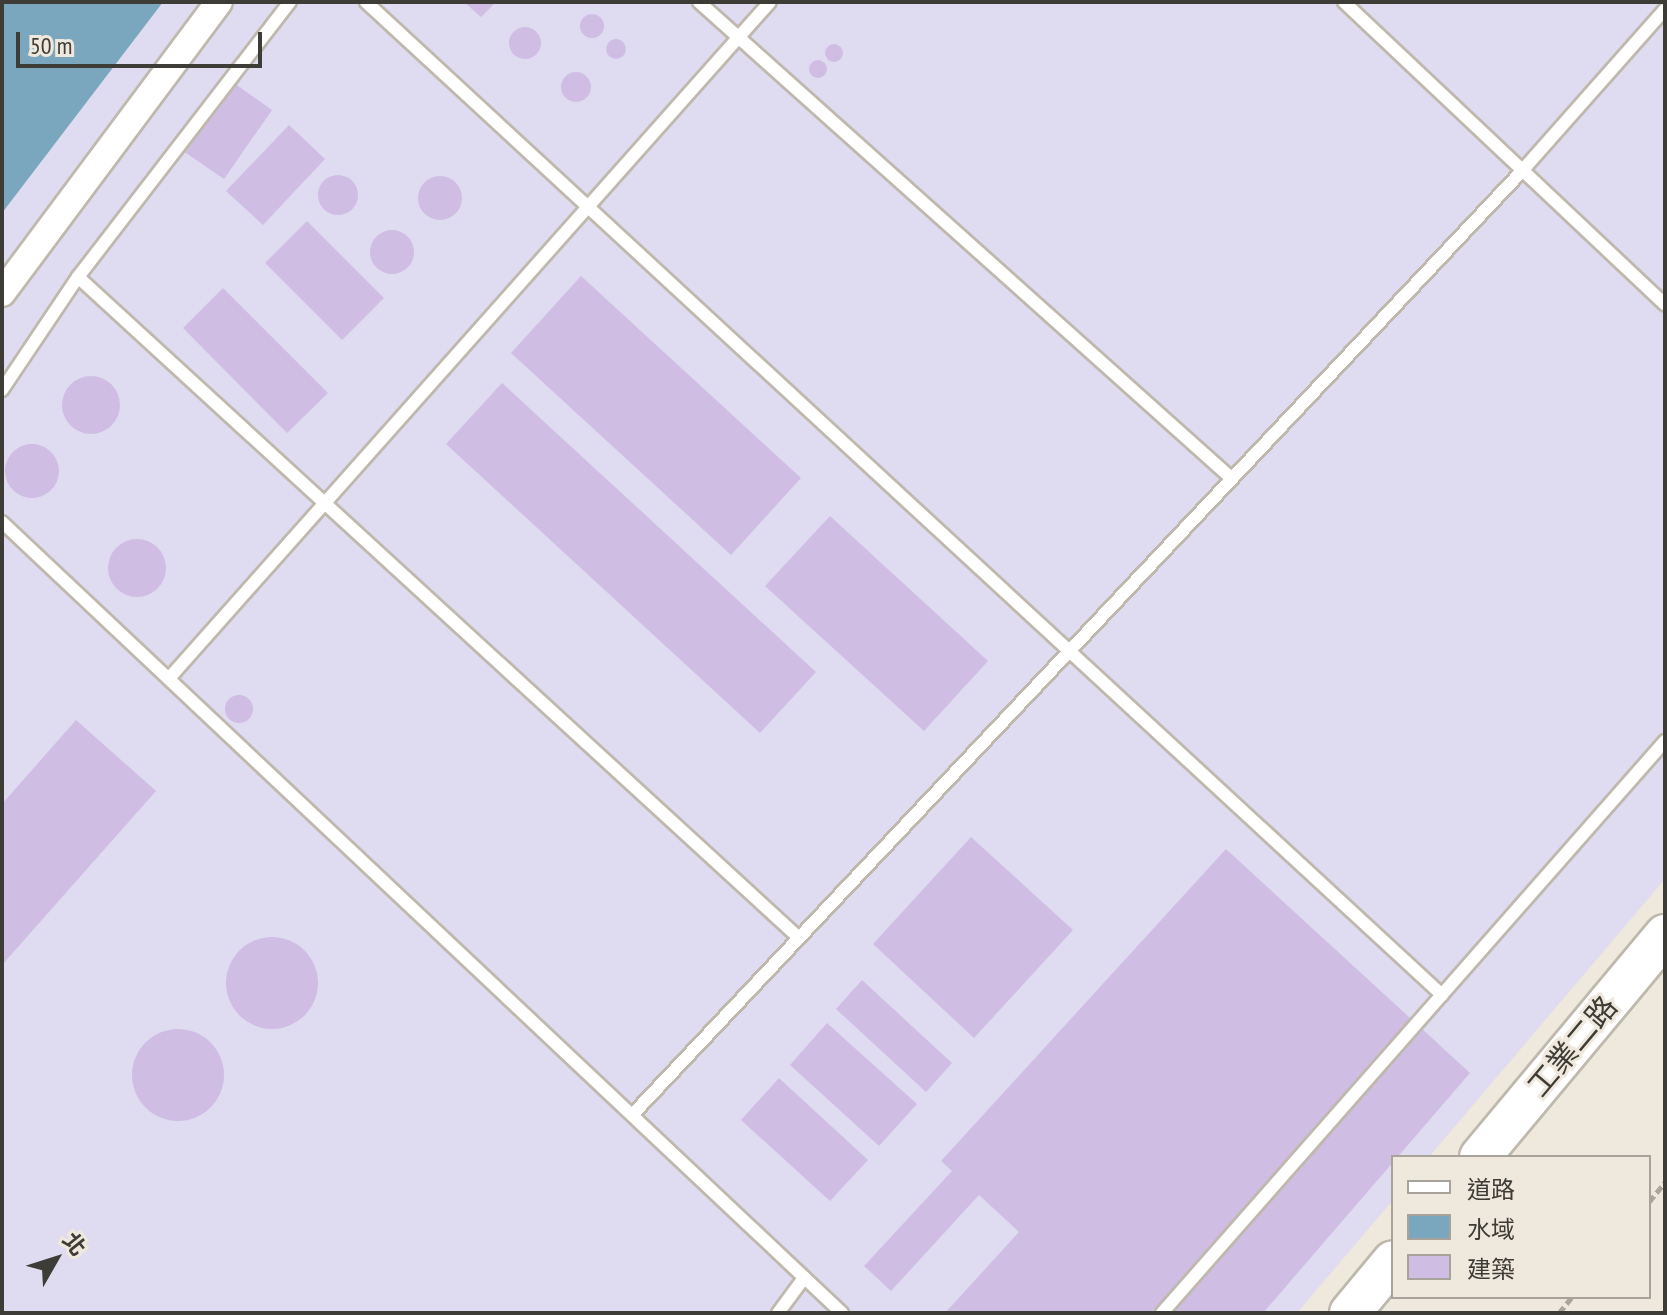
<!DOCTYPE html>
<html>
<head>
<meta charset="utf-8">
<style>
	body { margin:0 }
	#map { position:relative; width:1667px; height:1315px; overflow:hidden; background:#efe8dc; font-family:"PT Sans Narrow","Noto Sans TC",sans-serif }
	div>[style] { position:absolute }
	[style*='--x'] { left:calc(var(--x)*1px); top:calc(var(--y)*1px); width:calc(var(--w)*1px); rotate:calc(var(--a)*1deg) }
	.industrial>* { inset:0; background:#dfdcf2 }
	.water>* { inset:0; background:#7aa7bd }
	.building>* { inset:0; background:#cfbde4 }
	.round { border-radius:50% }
	.path>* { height:5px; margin-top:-2.5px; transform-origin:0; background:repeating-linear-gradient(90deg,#aba69c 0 8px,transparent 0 12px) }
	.roads { filter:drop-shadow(2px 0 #bfb8ad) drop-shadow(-2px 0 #bfb8ad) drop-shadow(0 2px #bfb8ad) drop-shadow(0 -2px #bfb8ad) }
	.service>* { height:12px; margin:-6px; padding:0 6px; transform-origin:6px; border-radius:6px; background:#fff }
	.minor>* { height:26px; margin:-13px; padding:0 13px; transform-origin:13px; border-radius:13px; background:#fff }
	.primary>* { height:40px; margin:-20px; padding:0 20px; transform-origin:20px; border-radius:20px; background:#fff }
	span { translate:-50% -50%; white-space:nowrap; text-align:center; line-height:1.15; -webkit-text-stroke:6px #efe8dc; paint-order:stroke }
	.street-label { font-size:30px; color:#3e3c37 }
	.frame { position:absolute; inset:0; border:4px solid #3e3c37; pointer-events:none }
	.legend { position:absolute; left:1391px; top:1155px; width:260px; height:144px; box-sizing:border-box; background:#efe8dc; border:2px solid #a8a39a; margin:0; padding:10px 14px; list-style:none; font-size:24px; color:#3e3c37 }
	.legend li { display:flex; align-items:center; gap:16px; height:40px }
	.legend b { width:40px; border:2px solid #a8a39a }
	.north { position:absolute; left:16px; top:1219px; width:80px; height:80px; -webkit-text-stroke:6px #efe8dc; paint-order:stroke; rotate:51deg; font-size:22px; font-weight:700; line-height:32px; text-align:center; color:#3e3c37 }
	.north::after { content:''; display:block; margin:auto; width:28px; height:36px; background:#3e3c37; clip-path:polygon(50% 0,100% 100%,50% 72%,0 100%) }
	.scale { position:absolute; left:16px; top:32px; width:246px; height:36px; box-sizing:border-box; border:4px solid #3e3c37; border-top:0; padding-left:10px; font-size:24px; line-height:28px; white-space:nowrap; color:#3e3c37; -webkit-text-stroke:6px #efe8dc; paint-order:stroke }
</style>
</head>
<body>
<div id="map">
	<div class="industrial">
		<div style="clip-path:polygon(2px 2px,1665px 2px,1665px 879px,1429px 1157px,1393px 1157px,1393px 1200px,1297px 1313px,2px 1313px)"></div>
	</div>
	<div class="water">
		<div style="clip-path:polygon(2px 2px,163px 2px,2px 213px)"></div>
	</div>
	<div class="building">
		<div style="clip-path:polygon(464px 2px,496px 2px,481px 17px)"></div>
		<div class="round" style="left:580px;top:14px;width:24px;height:24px"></div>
		<div class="round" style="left:509px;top:27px;width:32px;height:32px"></div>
		<div class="round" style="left:606px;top:39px;width:20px;height:20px"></div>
		<div class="round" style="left:825px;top:44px;width:18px;height:18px"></div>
		<div class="round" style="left:809px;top:60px;width:18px;height:18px"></div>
		<div class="round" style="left:561px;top:72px;width:30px;height:30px"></div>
		<div style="clip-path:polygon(231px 81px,272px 110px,224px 179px,183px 151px)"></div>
		<div style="clip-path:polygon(289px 125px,325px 159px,263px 225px,226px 191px)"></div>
		<div class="round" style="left:318px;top:175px;width:40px;height:40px"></div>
		<div class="round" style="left:418px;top:176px;width:44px;height:44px"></div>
		<div style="clip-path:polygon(307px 221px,384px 298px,342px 340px,265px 263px)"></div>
		<div class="round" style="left:370px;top:230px;width:44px;height:44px"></div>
		<div style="clip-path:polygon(581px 276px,801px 478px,731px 555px,511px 353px)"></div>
		<div style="clip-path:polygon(223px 288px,328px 393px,287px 433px,183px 328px)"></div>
		<div class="round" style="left:62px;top:376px;width:58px;height:58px"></div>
		<div style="clip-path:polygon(502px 383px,816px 672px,760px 733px,446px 444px)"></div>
		<div class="round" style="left:5px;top:444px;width:54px;height:54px"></div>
		<div style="clip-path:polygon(830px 516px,988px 661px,924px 731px,765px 586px)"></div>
		<div class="round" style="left:108px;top:539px;width:58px;height:58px"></div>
		<div class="round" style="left:225px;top:695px;width:28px;height:28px"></div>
		<div style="clip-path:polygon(76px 720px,156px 791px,2px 965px,2px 804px)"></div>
		<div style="clip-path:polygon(971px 837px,1073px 930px,974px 1038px,873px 944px)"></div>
		<div style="clip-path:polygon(1226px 849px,1470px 1073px,1263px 1313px,945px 1313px,1019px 1232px,979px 1195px,891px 1291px,864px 1266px,952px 1171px,941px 1161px)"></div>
		<div class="round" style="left:226px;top:937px;width:92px;height:92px"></div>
		<div style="clip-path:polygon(862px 980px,952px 1063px,926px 1092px,836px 1009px)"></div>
		<div style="clip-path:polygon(827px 1023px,917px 1104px,879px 1146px,790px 1065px)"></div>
		<div class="round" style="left:132px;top:1029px;width:92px;height:92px"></div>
		<div style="clip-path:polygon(779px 1078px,868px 1160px,830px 1201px,741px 1120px)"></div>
	</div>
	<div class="path">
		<div style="--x:1649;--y:1202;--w:26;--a:-51"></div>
		<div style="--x:1559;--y:1313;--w:21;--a:-51"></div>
	</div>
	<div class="roads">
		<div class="service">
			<div style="--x:366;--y:2;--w:1464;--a:42.7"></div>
			<div style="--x:699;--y:2;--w:712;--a:41.81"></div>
			<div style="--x:1344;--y:2;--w:441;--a:43.3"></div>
			<div style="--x:78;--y:277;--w:978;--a:42.51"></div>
			<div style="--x:2;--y:390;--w:136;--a:-56.1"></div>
			<div style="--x:78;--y:277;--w:347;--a:-52.4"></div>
			<div style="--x:2;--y:522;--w:1154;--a:43.28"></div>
			<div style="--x:172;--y:675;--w:900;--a:-48.38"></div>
			<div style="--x:634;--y:1113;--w:1293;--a:-46.69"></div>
			<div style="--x:1521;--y:172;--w:217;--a:-48.5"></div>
			<div style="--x:778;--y:1313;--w:44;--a:-53.4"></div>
			<div style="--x:1162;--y:1313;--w:762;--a:-48.67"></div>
		</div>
		<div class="minor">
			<div style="--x:2;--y:293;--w:363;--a:-53.3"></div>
		</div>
		<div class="primary">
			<div style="--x:1480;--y:1157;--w:289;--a:-50.2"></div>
			<div style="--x:1350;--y:1313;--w:67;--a:-50.4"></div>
		</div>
	</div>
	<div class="street-label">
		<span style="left:1572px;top:1046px;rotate:-50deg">工業二路</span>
	</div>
	<div class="frame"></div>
	<ul class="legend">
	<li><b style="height:10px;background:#fff"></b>道路</li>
	<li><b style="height:22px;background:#7aa7bd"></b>水域</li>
	<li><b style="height:22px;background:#cfbde4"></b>建築</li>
	</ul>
	<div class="north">北</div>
	<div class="scale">50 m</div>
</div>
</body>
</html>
